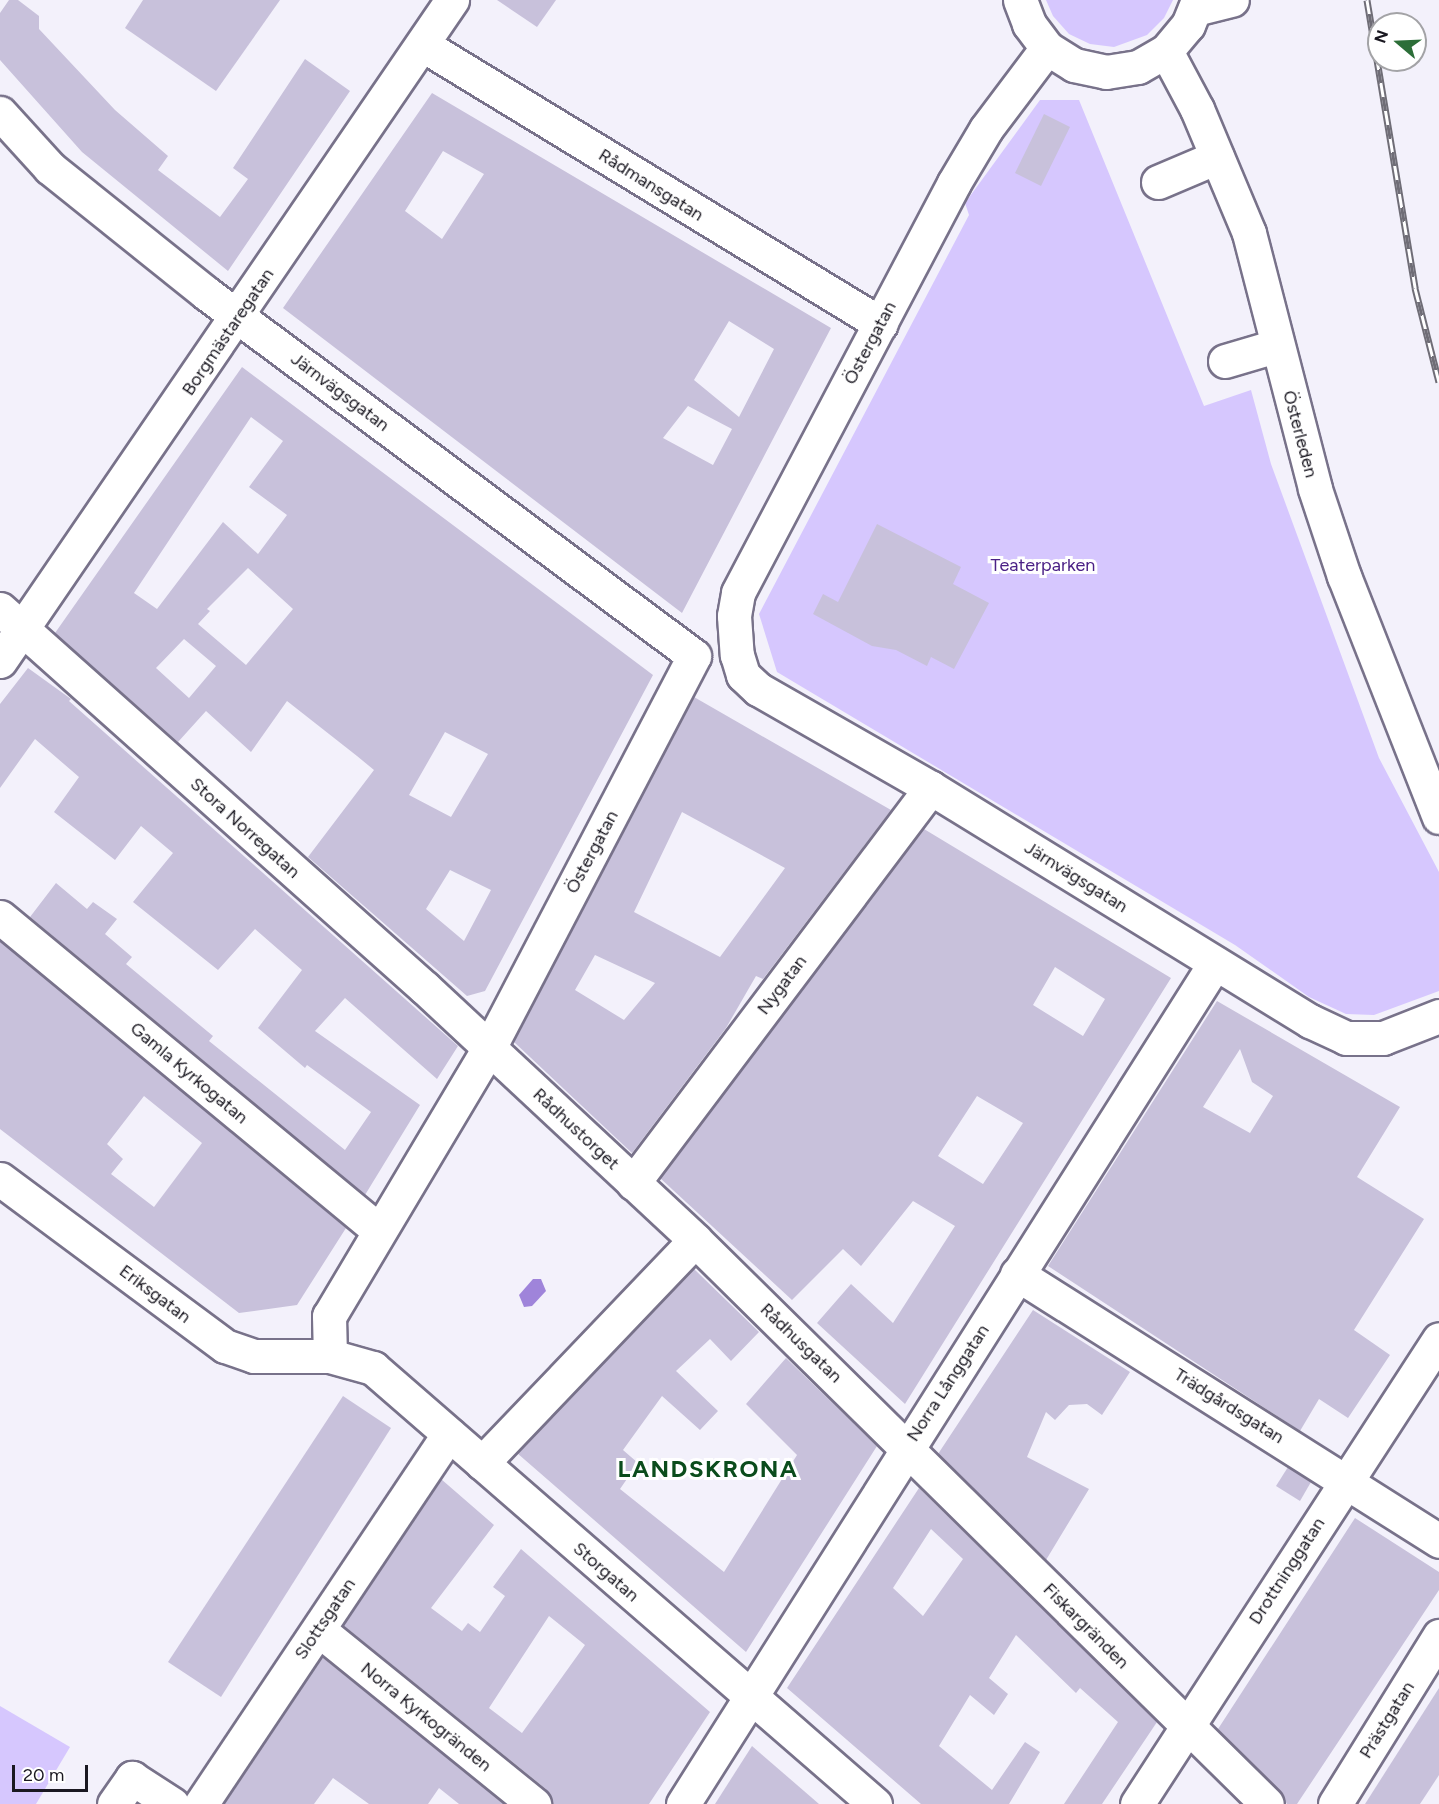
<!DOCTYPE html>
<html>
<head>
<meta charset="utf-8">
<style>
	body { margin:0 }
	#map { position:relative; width:1439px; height:1804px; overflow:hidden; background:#f3f1fb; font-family:Figtree,sans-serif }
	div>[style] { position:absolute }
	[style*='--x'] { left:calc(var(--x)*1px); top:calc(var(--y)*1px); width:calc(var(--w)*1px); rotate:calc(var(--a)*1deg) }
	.green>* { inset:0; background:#d6c7fe }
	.water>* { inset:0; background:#9f84da }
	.building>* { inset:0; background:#c8c1db }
	.roads { filter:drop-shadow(2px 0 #78728a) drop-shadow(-2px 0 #78728a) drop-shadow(0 2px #78728a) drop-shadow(0 -2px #78728a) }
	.minor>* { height:33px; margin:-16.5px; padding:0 16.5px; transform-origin:16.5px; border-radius:16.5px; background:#fff }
	.major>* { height:33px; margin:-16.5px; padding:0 16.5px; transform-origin:16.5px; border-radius:16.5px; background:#fff }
	.rail>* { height:7px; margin-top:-3.5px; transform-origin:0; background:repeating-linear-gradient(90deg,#fff 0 14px,#6f6d76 0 28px); box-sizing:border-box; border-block:2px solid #6f6d76 }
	span { translate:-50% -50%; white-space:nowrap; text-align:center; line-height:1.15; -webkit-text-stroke:6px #fff; paint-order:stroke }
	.street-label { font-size:18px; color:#1a1821 }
	.park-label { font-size:18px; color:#4b2186 }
	.district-label { font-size:24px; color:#0b4c1c; font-weight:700; letter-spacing:1.5px }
	.north { position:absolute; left:1367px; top:12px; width:60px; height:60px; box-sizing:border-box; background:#fff; border:2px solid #a3a3a6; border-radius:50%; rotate:289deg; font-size:16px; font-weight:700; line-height:24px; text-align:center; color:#1a1821 }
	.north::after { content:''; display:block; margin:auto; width:21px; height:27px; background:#2c6e38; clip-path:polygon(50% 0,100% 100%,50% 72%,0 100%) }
	.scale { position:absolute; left:12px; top:1765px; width:76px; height:27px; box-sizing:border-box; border:3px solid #1a1821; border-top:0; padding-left:8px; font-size:18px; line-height:21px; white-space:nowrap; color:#1a1821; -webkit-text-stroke:4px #fff; paint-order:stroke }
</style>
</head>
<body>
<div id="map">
	<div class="green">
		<div style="clip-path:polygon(1046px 0,1173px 0,1164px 18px,1147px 35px,1114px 47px,1090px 44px,1069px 34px,1053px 16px)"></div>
		<div style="clip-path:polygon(1040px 100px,1079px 100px,1204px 406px,1251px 390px,1271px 464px,1379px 758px,1439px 872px,1439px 991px,1374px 1015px,1346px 1014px,1309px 997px,1235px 945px,777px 672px,759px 614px,969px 215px,965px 203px)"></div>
		<div style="clip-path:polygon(0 1706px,70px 1747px,36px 1804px,0 1804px)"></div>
	</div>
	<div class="water">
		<div style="clip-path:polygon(533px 1279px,541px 1279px,546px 1291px,532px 1306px,524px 1307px,519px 1295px)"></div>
	</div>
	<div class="building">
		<div style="clip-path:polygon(9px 0,18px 0,39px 16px,39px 29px,115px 110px,168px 156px,158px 170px,220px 217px,248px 179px,233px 168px,305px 59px,350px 91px,228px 271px,82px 152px,0 60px,0 13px)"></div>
		<div style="clip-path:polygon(143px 0,280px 0,216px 91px,125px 28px)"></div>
		<div style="clip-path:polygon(497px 0,556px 0,537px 27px)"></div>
		<div style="clip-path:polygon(evenodd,432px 93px,831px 328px,682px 613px,283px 308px,432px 93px,443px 151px,484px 174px,442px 239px,405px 211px,443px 151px,432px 93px,729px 321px,774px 349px,739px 417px,694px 380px,729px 321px,432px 93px,688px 406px,732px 429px,713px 465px,663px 438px,688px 406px)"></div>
		<div style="clip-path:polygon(1044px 114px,1070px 127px,1041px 186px,1015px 173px)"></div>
		<div style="clip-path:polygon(evenodd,242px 367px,653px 675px,485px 991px,467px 996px,308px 857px,374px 770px,357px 756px,287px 701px,251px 752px,206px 711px,178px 742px,55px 633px,242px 367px,251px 417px,283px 441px,249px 487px,287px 515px,258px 554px,223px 522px,157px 609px,134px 593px,251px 417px,242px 367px,248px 568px,293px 609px,246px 665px,198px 624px,210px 611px,207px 609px,248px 568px,242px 367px,184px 639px,216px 666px,189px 698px,156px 668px,184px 639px,242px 367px,445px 732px,488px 754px,451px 817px,409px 795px,445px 732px,242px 367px,450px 870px,491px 890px,464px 941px,426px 909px,450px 870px)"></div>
		<div style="clip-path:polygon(877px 524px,961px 567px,953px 584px,989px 603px,954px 669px,931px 657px,927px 666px,896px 650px,872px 646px,813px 614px,823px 594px,838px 602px)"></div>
		<div style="clip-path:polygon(28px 668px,71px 699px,69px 701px,458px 1046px,437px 1079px,345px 998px,315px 1031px,420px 1105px,365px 1195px,30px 917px,56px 883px,87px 909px,93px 902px,117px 919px,105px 934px,132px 957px,126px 964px,213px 1036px,209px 1041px,345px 1150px,371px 1112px,307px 1065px,305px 1068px,258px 1028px,302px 970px,255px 929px,218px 970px,133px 902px,173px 853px,141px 826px,115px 860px,54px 812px,79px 777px,35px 739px,0 788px,0 704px)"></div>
		<div style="clip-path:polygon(evenodd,694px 697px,891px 810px,763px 979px,756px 976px,726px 1028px,632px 1153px,514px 1042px,694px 697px,682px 812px,785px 868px,720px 957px,634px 912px,682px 812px,694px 697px,595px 955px,655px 983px,624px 1020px,575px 990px,595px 955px)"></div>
		<div style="clip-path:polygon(evenodd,924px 829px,1171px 978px,905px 1404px,817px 1323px,851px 1284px,893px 1323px,955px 1226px,913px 1201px,861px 1266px,843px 1249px,792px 1300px,660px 1178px,924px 829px,1055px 967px,1105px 999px,1083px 1036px,1033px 1005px,1055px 967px,924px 829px,977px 1096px,1023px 1123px,983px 1184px,938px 1156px,977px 1096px)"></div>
		<div style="clip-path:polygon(evenodd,0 941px,346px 1228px,297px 1305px,239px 1313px,0 1129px,0 941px,144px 1096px,202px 1143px,154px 1207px,111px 1174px,123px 1159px,107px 1144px,144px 1096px)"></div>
		<div style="clip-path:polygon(evenodd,1217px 1001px,1400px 1107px,1357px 1177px,1424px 1219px,1354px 1330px,1390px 1355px,1348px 1418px,1319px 1399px,1300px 1431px,1048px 1266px,1217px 1001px,1240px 1049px,1252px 1082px,1273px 1096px,1250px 1133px,1203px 1107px,1240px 1049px)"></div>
		<div style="clip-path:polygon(694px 1269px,759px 1332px,731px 1361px,710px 1339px,676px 1371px,718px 1411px,700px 1430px,662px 1396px,623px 1450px,638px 1463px,620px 1489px,724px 1572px,797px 1455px,746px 1404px,786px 1358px,877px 1446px,746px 1652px,517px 1453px)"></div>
		<div style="clip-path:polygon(1033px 1310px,1130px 1372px,1102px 1415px,1087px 1404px,1069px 1405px,1055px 1420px,1046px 1412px,1027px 1457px,1089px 1489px,1046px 1560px,938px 1454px)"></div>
		<div style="clip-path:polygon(343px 1396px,391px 1428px,221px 1697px,168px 1662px)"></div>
		<div style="clip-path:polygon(1288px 1467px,1311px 1482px,1300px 1501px,1276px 1486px)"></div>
		<div style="clip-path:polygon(evenodd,441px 1479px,494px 1525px,431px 1608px,462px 1631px,468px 1623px,480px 1632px,505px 1596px,493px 1587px,521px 1549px,710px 1712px,649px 1804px,552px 1804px,546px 1789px,343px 1625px,441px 1479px,549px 1616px,585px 1645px,522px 1733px,489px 1708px,549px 1616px)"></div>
		<div style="clip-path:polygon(evenodd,919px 1488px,1157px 1722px,1102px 1804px,1064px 1804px,1118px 1722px,1080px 1688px,1076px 1693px,1016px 1635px,989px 1678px,1008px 1694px,994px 1715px,970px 1695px,939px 1746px,992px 1790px,1025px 1742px,1040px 1752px,1009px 1804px,921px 1804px,787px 1688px,919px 1488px,931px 1529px,963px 1559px,923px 1616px,893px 1588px,931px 1529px)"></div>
		<div style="clip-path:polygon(1355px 1518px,1439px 1572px,1439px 1590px,1297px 1804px,1287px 1804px,1280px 1791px,1218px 1729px)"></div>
		<div style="clip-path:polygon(322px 1657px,504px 1804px,459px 1804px,439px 1788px,428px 1804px,369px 1804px,333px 1778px,314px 1804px,224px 1804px)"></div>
		<div style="clip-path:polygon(1439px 1688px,1439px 1775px,1420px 1804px,1365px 1804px)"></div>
		<div style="clip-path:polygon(752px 1746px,819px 1804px,715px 1804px)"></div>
	</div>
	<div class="roads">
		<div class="minor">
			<div style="--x:1195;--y:9;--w:38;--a:-14"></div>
			<div style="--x:423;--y:45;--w:536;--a:31.35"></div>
			<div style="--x:1047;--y:48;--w:101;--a:127"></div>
			<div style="--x:986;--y:129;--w:63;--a:120.7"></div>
			<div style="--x:954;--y:183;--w:463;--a:117.8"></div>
			<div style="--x:738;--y:593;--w:23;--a:100"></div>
			<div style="--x:734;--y:616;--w:39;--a:86"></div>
			<div style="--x:737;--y:655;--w:21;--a:73"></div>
			<div style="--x:743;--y:675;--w:21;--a:43"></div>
			<div style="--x:758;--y:689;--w:199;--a:29.8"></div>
			<div style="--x:931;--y:788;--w:445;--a:31.6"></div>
			<div style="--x:1310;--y:1021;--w:40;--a:25"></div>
			<div style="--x:1346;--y:1038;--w:37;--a:0"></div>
			<div style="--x:1383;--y:1038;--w:60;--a:-21.4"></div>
			<div style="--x:1166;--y:51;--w:66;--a:61.9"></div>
			<div style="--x:1197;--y:109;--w:134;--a:67.2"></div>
			<div style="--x:1249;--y:233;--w:264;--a:75.5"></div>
			<div style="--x:1315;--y:489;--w:92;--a:71.6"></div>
			<div style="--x:1344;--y:576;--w:259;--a:68.5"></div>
			<div style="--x:0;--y:113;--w:74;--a:47.7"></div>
			<div style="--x:50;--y:168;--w:200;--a:38.7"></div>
			<div style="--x:206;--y:293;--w:608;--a:36.64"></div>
			<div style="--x:694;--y:656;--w:442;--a:117.6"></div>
			<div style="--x:489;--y:1048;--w:312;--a:120.8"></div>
			<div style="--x:329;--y:1316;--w:40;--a:88.6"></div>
			<div style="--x:1158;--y:182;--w:64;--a:-23"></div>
			<div style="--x:1225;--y:361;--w:53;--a:-16.4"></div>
			<div style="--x:0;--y:609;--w:569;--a:41.73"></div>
			<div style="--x:425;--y:988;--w:369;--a:43"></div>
			<div style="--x:695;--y:1240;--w:803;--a:44.6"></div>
			<div style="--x:0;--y:661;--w:801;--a:-55.64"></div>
			<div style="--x:0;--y:917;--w:491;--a:39.6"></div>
			<div style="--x:0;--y:1179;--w:280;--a:36.6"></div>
			<div style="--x:225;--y:1346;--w:31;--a:19"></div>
			<div style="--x:254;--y:1356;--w:76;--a:0"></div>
			<div style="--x:330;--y:1356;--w:45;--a:15.6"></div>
			<div style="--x:373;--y:1368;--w:665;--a:40.98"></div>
			<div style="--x:633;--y:1183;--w:495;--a:-53"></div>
			<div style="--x:1017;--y:1274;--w:499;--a:32.3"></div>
			<div style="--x:482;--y:1463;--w:308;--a:-46.3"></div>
			<div style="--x:319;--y:1630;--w:277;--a:39"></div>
			<div style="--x:114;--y:1804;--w:32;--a:-55"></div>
			<div style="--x:132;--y:1778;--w:48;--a:33"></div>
			<div style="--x:201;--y:1804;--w:445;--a:-56.2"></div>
			<div style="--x:683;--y:1804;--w:995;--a:-57.68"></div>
			<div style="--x:1137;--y:1804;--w:554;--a:-57"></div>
			<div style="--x:1335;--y:1804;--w:198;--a:-58.2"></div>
		</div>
		<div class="major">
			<div style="--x:1020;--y:0;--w:26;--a:69"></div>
			<div style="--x:1029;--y:24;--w:30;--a:53"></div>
			<div style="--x:1047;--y:48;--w:32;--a:32"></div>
			<div style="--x:1074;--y:65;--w:33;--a:12"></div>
			<div style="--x:1106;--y:72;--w:32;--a:-9"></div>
			<div style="--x:1138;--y:67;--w:32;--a:-30"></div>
			<div style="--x:1166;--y:51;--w:34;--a:-50"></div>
			<div style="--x:1188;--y:25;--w:27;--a:-68"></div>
		</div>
	</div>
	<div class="rail">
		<div style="--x:1367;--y:0;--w:292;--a:80.5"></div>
		<div style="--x:1415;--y:288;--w:97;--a:75.7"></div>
	</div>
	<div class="street-label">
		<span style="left:651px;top:185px;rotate:32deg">Rådmansgatan</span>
		<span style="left:228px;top:332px;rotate:-56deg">Borgmästaregatan</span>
		<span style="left:870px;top:343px;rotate:-62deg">Östergatan</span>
		<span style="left:340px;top:392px;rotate:37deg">Järnvägsgatan</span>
		<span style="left:1300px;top:434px;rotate:75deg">Österleden</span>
		<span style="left:245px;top:828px;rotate:42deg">Stora Norregatan</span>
		<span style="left:592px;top:852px;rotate:-62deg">Östergatan</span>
		<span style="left:1076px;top:877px;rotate:32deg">Järnvägsgatan</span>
		<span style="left:782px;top:985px;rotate:-53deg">Nygatan</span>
		<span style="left:189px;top:1073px;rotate:40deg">Gamla Kyrkogatan</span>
		<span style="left:576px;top:1129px;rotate:43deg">Rådhustorget</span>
		<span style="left:155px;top:1294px;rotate:37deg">Eriksgatan</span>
		<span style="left:801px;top:1343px;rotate:44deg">Rådhusgatan</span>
		<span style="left:948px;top:1383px;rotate:-57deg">Norra Långgatan</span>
		<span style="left:1229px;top:1406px;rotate:32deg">Trädgårdsgatan</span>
		<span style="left:1287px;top:1571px;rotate:-57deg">Drottninggatan</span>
		<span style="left:606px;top:1572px;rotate:41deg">Storgatan</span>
		<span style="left:325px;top:1619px;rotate:-56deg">Slottsgatan</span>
		<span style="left:1086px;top:1626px;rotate:45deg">Fiskargränden</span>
		<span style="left:426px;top:1717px;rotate:39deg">Norra Kyrkogränden</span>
		<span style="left:1387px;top:1720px;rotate:-58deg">Prästgatan</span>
	</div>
	<div class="park-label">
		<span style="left:1043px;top:565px">Teaterparken</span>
	</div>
	<div class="district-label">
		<span style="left:708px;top:1469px">LANDSKRONA</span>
	</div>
	<div class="north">N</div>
	<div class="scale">20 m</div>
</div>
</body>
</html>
